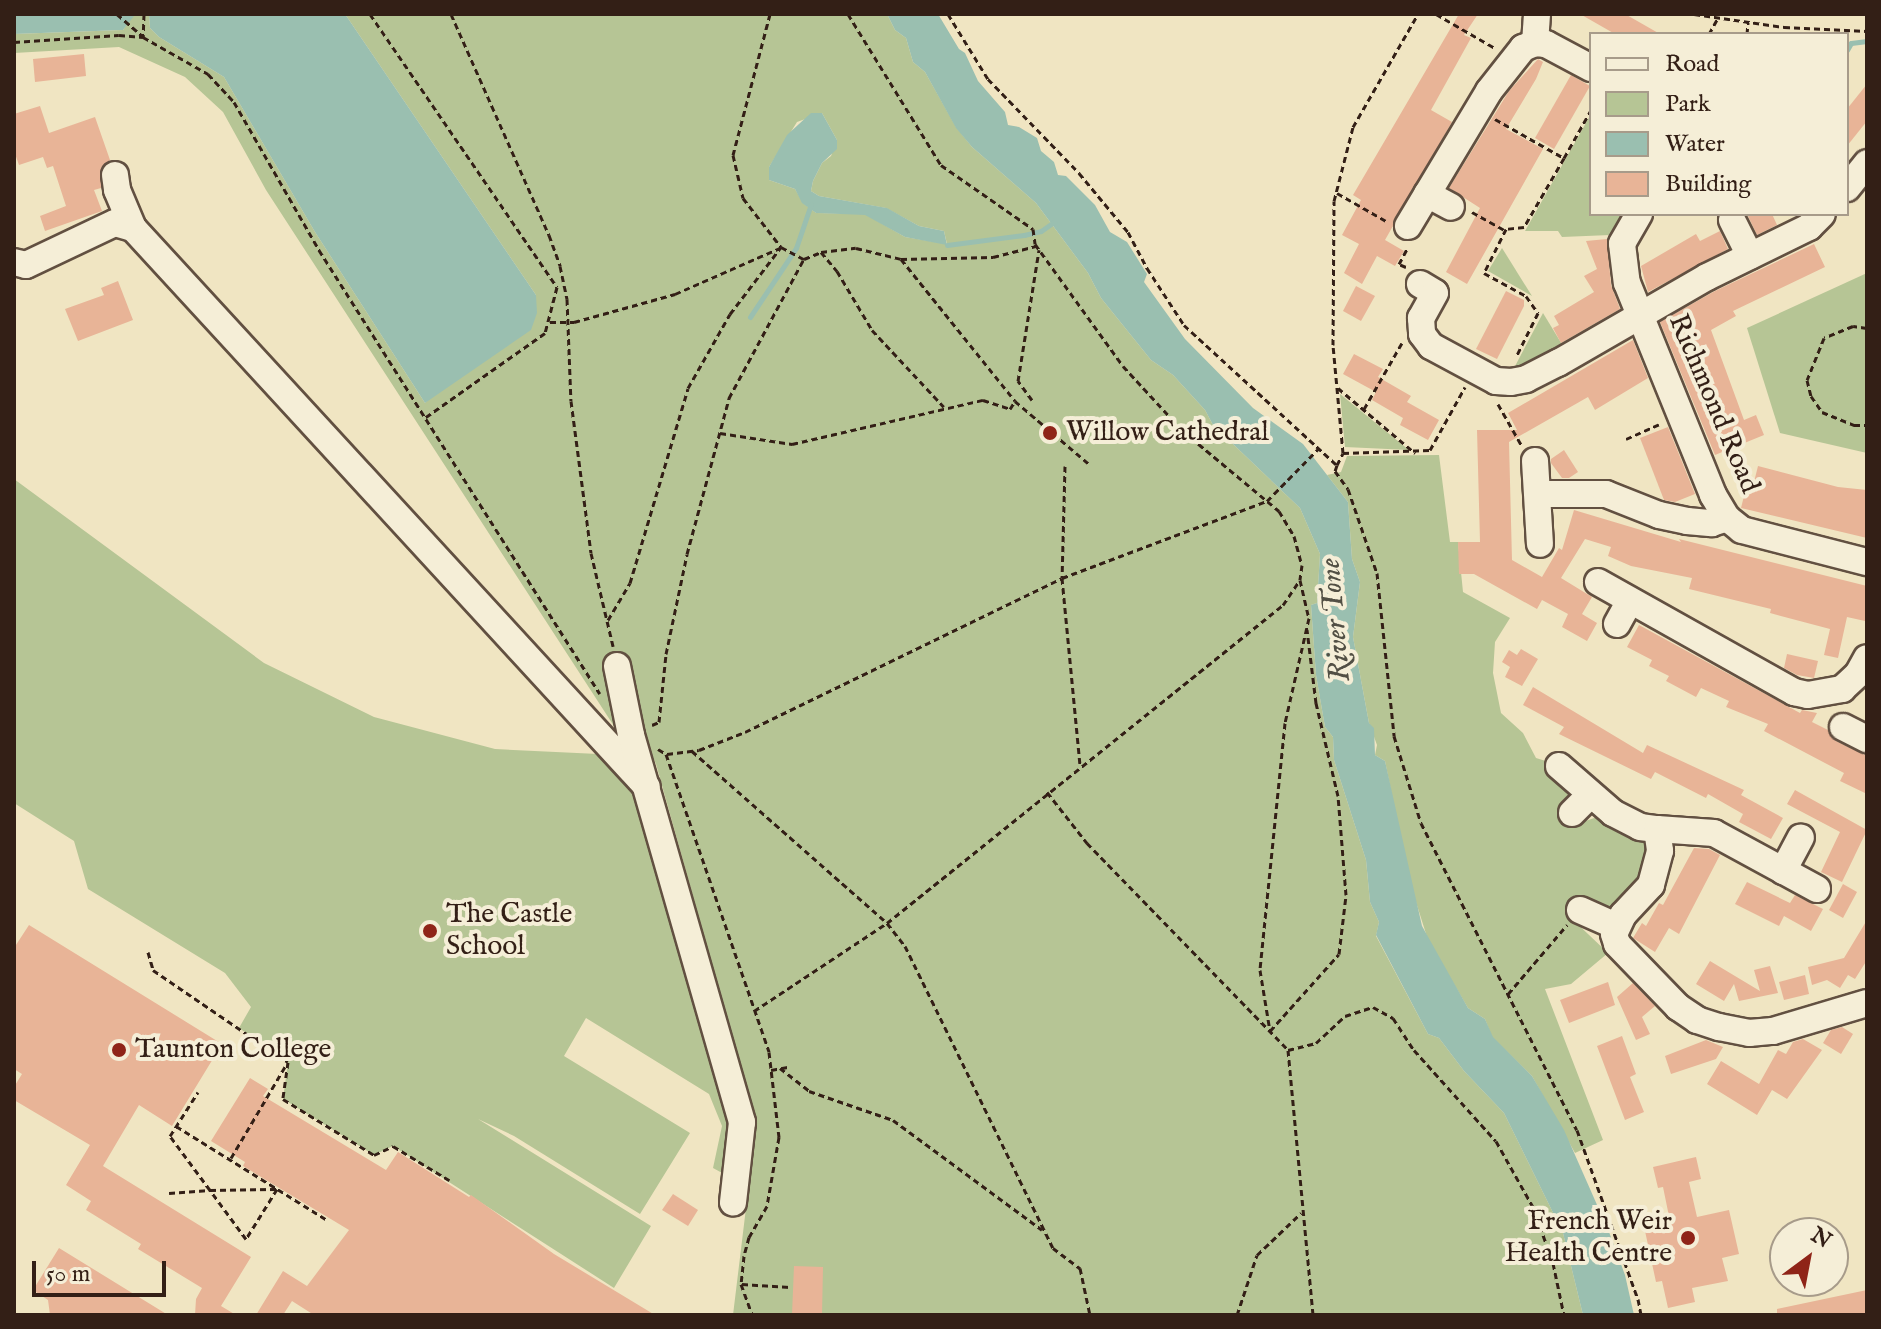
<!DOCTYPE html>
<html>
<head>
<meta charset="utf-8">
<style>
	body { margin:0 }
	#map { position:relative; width:1881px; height:1329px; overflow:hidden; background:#f0e5c2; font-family:"IM FELL English",serif }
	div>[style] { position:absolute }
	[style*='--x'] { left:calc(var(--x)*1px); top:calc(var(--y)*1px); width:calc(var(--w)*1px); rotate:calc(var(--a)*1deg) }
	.green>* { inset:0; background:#b6c595 }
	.water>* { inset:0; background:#9abfb0 }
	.stream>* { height:5px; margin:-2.5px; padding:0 2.5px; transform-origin:2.5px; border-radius:2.5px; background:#9abfb0 }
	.building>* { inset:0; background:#e8b497 }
	.path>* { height:3px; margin-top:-1.5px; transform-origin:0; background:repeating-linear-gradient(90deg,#331f16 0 6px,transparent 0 10px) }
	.roads { filter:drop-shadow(2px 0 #625041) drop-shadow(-2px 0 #625041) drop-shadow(0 2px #625041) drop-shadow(0 -2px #625041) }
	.minor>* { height:26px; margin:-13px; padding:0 13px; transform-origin:13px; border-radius:13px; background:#f5eed7 }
	.dots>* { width:22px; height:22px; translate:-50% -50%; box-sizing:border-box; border:4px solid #f5eed7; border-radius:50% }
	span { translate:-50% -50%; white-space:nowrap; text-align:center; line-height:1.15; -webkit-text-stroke:8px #f5eed7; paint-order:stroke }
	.street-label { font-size:28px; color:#331f16 }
	.poi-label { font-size:28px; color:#331f16 }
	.left { translate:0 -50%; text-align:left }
	.right { translate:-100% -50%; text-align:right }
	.water-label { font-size:30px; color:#524f44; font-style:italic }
	.frame { position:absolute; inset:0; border:16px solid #331f16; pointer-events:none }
	.legend { position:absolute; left:1589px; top:32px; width:260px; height:184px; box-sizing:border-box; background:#f5eed7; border:2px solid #a79b8a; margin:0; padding:10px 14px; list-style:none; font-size:24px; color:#331f16 }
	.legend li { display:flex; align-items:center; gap:16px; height:40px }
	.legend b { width:40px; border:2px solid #a79b8a }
	.north { position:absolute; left:1769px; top:1217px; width:80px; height:80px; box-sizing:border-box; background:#f5eed7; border:2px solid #a79b8a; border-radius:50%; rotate:32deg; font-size:22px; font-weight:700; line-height:32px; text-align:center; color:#331f16 }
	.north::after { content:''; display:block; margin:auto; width:28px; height:36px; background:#8f2418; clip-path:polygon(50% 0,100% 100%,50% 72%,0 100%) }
	.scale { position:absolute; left:32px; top:1261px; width:134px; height:36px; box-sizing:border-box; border:4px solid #331f16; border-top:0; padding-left:10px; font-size:24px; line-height:28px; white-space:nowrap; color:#331f16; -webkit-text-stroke:6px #f5eed7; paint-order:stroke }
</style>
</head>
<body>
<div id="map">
	<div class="green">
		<div style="clip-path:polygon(evenodd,134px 14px,149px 14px,150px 28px,159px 37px,224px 77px,315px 232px,425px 403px,536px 295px,345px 14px,887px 14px,895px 30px,906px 38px,913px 62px,925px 72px,956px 127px,972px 147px,1036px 203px,1088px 273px,1101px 298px,1151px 360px,1173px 375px,1205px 410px,1213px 425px,1300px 508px,1320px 554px,1317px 603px,1311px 605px,1316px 675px,1325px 727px,1333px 737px,1334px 760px,1366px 860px,1370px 902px,1379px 922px,1376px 936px,1428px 1034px,1439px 1038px,1464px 1071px,1504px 1113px,1563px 1233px,1583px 1315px,733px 1315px,754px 1142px,743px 1075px,656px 764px,651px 753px,623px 740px,266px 190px,223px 112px,185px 77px,119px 47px,14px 53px,14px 34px,123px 30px,134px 14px,822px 113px,837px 140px,831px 156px,822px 163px,813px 181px,811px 191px,819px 196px,886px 208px,919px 226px,944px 231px,947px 244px,905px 237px,865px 214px,816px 213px,803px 203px,795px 189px,769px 180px,769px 167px,797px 122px,822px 113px)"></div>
		<div style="clip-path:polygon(1591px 114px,1591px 214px,1622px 214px,1610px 235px,1562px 237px,1558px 231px,1525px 231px)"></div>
		<div style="clip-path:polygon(1502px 248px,1532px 296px,1488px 271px)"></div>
		<div style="clip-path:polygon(1867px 273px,1867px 453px,1780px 433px,1747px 328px)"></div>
		<div style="clip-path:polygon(1543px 313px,1563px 346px,1513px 370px)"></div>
		<div style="clip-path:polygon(1340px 394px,1409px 450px,1345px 447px)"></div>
		<div style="clip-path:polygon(1439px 455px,1450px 542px,1458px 542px,1463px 592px,1510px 618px,1495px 642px,1493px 673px,1501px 713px,1523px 733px,1536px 758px,1549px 762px,1572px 788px,1577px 824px,1597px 817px,1651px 843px,1644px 879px,1614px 911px,1580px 902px,1568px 915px,1608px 953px,1571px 984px,1545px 989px,1603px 1140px,1575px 1153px,1532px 1076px,1492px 1037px,1485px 1019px,1468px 1008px,1428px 940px,1409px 880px,1385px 761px,1375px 755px,1377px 745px,1369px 723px,1353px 637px,1360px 582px,1352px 559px,1348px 502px,1327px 475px,1341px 472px,1347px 456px)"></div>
		<div style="clip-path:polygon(14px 479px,264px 663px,374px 717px,495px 749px,598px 754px,635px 797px,729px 1122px,724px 1174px,713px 1168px,722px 1126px,709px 1094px,586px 1018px,564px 1056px,690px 1133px,640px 1214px,514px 1136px,478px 1119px,651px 1226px,614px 1288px,393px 1146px,374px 1155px,283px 1099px,288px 1062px,239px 1028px,251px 1007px,225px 973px,88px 889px,74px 841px,14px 803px)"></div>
	</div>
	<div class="water">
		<div style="clip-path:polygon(14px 14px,134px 14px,134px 16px,123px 30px,14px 34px)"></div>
		<div style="clip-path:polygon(149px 14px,345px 14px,536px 295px,537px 313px,531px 330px,425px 403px,315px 232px,224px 77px,159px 37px,150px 28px)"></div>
		<div style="clip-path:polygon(887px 14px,938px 14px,959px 49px,965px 53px,978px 81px,1005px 112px,1008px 125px,1019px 127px,1037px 138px,1041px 151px,1054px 162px,1058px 175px,1066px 176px,1095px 205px,1110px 232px,1127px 242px,1147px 274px,1144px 282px,1185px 339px,1253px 408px,1303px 444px,1348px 502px,1352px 559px,1360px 582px,1353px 637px,1369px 723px,1374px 728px,1375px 755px,1385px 761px,1422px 926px,1468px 1008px,1485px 1019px,1493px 1037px,1532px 1076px,1564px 1130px,1609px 1232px,1625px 1275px,1634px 1315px,1583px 1315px,1563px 1233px,1504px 1113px,1464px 1071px,1439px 1038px,1428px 1034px,1376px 935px,1379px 922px,1370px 902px,1366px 860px,1334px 760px,1333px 737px,1325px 727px,1316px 675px,1311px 605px,1317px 603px,1320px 554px,1300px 508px,1213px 425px,1205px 410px,1173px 375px,1151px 360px,1101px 298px,1088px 273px,1036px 203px,972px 147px,956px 128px,925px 72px,913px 62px,906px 38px,895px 30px)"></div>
		<div style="clip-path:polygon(811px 113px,822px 113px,837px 140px,837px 149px,822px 163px,813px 181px,811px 191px,819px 196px,887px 208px,919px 226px,944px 231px,947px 245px,905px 237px,865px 215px,816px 213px,802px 203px,795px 189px,769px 180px,769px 167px,787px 135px)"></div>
	</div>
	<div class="stream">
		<div style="--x:1847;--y:50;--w:8;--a:-60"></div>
		<div style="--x:1851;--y:43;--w:16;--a:-7"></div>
		<div style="--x:947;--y:245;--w:78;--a:-7.4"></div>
		<div style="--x:1024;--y:235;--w:17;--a:-13"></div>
		<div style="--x:1041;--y:231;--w:16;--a:-35"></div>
		<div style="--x:750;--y:317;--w:83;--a:-56.3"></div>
		<div style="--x:796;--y:248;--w:46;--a:-71.2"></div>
	</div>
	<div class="building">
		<div style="clip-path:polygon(1459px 14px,1478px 14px,1464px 35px,1471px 38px,1431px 110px,1452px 122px,1385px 240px,1404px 251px,1395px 266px,1377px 256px,1362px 284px,1344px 273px,1359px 244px,1342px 235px,1361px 200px,1353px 195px)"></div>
		<div style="clip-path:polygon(1580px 14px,1625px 14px,1660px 34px,1615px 34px)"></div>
		<div style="clip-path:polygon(84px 54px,86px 76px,35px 82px,33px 59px)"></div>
		<div style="clip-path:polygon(1538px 59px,1543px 62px,1536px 79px,1506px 129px,1543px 149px,1467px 284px,1446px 272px,1480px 208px,1449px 188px,1509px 91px)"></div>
		<div style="clip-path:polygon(1571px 75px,1590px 86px,1554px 149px,1535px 138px)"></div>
		<div style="clip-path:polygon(1867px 84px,1867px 121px,1847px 146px,1847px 109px)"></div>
		<div style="clip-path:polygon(40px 106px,49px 133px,95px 117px,110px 160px,101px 168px,101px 188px,94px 190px,102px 211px,45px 231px,40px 216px,66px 206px,53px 166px,47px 168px,43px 157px,19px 165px,14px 151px,14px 114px)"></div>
		<div style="clip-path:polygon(1747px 214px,1772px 214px,1777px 225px,1757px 235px)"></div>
		<div style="clip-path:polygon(1720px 231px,1728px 249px,1648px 292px,1641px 266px,1696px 234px,1700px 241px)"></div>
		<div style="clip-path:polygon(1607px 239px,1611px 285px,1620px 309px,1561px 343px,1553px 328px,1559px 325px,1554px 316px,1594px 292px,1584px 276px,1597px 269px,1586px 241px)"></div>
		<div style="clip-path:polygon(1814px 244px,1825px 267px,1733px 311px,1736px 316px,1711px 330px,1744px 420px,1756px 415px,1764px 435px,1715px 455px,1660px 322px,1715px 291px)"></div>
		<div style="clip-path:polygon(118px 281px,133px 320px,78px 341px,65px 309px,104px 295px,101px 288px)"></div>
		<div style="clip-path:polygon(1356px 286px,1375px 296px,1361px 321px,1343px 311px)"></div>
		<div style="clip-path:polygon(1506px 291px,1524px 300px,1524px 306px,1497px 359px,1476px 349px)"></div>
		<div style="clip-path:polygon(1633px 340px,1648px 378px,1595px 410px,1588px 397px,1509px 442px,1512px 560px,1542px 577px,1559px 548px,1562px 550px,1574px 510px,1681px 542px,1679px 539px,1867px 586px,1865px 621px,1847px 617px,1838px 658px,1824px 655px,1830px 629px,1770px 613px,1771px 609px,1689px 589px,1692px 578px,1631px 566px,1608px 556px,1611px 547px,1585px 539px,1561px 578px,1592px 597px,1582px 614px,1597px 623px,1587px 641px,1562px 627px,1568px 614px,1542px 600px,1537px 609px,1474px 574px,1459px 574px,1458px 542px,1480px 542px,1477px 430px,1517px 430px,1508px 413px)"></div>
		<div style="clip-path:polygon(1354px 354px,1383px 369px,1378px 377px,1411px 396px,1407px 402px,1439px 420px,1428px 440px,1400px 425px,1403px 418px,1372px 400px,1376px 392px,1343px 374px)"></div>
		<div style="clip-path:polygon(1668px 427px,1695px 494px,1675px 502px,1664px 500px,1640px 438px)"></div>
		<div style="clip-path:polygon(1564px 450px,1578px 472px,1569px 478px,1562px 478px,1551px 463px,1551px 459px)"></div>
		<div style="clip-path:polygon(1758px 466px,1838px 487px,1867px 490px,1867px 538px,1741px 508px,1747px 484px,1753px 486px)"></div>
		<div style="clip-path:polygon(1639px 625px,1800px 713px,1802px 710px,1817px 713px,1812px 722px,1828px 730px,1836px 741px,1867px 756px,1867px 794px,1840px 781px,1844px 773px,1764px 731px,1768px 724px,1726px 707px,1729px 701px,1701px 688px,1696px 697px,1666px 681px,1669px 676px,1649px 666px,1652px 660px,1627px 647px)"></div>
		<div style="clip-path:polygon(1521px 649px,1538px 659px,1522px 686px,1505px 677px,1510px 667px,1502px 662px,1509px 650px,1517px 655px)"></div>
		<div style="clip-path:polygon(1787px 654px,1818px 661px,1814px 678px,1797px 675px,1784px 668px)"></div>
		<div style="clip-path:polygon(1533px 687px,1643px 753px,1647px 745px,1744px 790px,1741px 795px,1783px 818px,1771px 839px,1739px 822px,1743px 814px,1708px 794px,1706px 798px,1655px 772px,1651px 779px,1559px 734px,1564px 727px,1523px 705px)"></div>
		<div style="clip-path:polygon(1795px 790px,1867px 830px,1842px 882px,1821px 872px,1840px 832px,1787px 804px)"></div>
		<div style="clip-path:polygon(1694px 848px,1709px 849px,1720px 855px,1679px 934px,1669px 928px,1655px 952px,1633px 938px,1642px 923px,1646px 926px,1659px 903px,1663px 905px)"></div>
		<div style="clip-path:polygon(1747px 882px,1790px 903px,1795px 895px,1823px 909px,1811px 931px,1784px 916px,1779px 926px,1735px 904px)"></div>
		<div style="clip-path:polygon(1843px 884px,1857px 892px,1843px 918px,1829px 910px)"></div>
		<div style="clip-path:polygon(1867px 920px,1867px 960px,1855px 979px,1848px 975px,1840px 988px,1827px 980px,1812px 985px,1808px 967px,1844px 958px)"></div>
		<div style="clip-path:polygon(29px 925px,222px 1044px,172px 1126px,139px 1105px,103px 1166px,251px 1257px,221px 1306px,236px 1315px,195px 1315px,196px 1299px,202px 1288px,138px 1249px,141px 1244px,86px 1210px,91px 1201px,66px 1185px,90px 1145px,14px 1100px,14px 1087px,22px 1074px,14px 1069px,14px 948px)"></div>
		<div style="clip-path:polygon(1710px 961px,1760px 991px,1754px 970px,1770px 966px,1778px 993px,1739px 1001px,1734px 984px,1724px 1001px,1696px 984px)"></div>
		<div style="clip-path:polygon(1805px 975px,1809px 994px,1784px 1000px,1779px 982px)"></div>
		<div style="clip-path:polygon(1608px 982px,1615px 1005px,1569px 1023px,1560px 1000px)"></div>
		<div style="clip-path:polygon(1633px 983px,1655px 1006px,1642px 1017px,1650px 1034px,1636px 1040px,1617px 997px)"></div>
		<div style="clip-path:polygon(1842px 1027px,1853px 1034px,1841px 1054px,1823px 1043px,1831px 1030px)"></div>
		<div style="clip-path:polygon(1622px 1036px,1636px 1074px,1630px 1077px,1644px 1112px,1625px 1120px,1597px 1046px)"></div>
		<div style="clip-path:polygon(1803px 1039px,1822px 1050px,1787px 1099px,1772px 1090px,1757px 1115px,1707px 1084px,1721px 1061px,1759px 1084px,1778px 1050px,1786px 1054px,1793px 1042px)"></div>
		<div style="clip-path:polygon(1706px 1040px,1723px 1047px,1716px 1059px,1671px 1074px,1665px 1056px)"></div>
		<div style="clip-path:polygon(250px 1078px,268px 1089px,263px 1096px,386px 1170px,398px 1152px,469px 1197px,471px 1195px,554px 1254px,655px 1315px,314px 1315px,292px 1301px,283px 1315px,256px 1315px,283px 1271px,307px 1286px,349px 1230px,243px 1166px,245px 1162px,211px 1141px)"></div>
		<div style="clip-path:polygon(1696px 1157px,1701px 1179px,1689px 1182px,1697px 1217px,1729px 1210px,1739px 1254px,1722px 1258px,1728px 1281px,1692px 1288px,1695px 1302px,1668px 1308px,1662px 1281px,1656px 1282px,1645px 1231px,1671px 1226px,1663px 1187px,1658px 1188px,1653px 1167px)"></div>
		<div style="clip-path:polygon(673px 1194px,698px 1210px,688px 1226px,662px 1210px)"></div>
		<div style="clip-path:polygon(59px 1248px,168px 1315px,50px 1315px,48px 1300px,33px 1290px)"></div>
		<div style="clip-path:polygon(794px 1266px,823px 1267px,822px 1315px,792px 1315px)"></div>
		<div style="clip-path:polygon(1867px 1290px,1867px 1315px,1777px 1315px,1777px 1309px)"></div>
	</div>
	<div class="path">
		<div style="--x:117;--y:14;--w:35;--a:41"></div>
		<div style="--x:144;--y:14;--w:23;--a:92"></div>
		<div style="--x:143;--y:37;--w:75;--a:29.6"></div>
		<div style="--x:208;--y:74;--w:38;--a:47"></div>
		<div style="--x:234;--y:102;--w:171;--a:60.1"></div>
		<div style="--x:319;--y:250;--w:525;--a:57.67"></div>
		<div style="--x:370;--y:14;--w:331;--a:55.6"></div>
		<div style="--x:557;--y:287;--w:48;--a:104.6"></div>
		<div style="--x:545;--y:333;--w:146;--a:144.8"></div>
		<div style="--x:451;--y:14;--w:242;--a:66.1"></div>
		<div style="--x:549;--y:235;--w:33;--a:70"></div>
		<div style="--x:560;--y:266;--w:34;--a:78"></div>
		<div style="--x:567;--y:299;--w:102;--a:87.8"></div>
		<div style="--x:571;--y:401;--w:153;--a:82.5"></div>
		<div style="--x:591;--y:553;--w:96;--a:76.7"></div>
		<div style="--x:770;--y:14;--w:146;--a:104.7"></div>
		<div style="--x:733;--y:155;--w:44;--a:76.9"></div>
		<div style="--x:743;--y:198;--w:62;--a:52.2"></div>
		<div style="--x:781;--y:247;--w:26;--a:28"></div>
		<div style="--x:848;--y:14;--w:177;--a:58.4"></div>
		<div style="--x:941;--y:165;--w:112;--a:34.8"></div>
		<div style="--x:1033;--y:229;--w:15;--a:82"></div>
		<div style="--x:1035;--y:244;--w:150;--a:54.2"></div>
		<div style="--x:1123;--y:366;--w:88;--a:47.3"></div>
		<div style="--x:1183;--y:431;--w:125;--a:39.8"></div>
		<div style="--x:1279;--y:511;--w:29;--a:59"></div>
		<div style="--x:1294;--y:536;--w:30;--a:75"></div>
		<div style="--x:1302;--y:565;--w:15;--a:98"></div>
		<div style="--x:1300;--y:580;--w:39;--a:77"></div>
		<div style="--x:1309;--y:618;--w:108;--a:102.9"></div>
		<div style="--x:1285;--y:723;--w:248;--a:95.8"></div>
		<div style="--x:1260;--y:970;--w:62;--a:80.7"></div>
		<div style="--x:948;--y:14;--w:76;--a:58.4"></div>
		<div style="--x:988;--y:79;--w:131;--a:45.9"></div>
		<div style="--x:1079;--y:173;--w:77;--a:50.3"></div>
		<div style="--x:1128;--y:232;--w:41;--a:62.2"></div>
		<div style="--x:1147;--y:268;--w:68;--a:57"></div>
		<div style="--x:1184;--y:325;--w:207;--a:42.5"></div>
		<div style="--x:1337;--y:465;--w:6;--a:108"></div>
		<div style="--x:1335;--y:471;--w:22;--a:54"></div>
		<div style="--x:1348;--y:489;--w:89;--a:71"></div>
		<div style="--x:1377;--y:573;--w:164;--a:84"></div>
		<div style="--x:1394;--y:736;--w:91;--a:72.8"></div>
		<div style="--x:1421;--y:823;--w:344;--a:63.1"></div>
		<div style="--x:1577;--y:1130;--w:180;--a:70.2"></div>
		<div style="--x:1638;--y:1299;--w:16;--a:79"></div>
		<div style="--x:1436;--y:14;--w:68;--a:30"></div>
		<div style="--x:1694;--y:14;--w:91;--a:8.2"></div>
		<div style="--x:1784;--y:27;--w:83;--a:2.8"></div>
		<div style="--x:1709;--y:34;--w:18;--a:-61"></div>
		<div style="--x:1747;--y:34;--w:12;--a:-85"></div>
		<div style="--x:14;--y:42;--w:105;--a:-3.8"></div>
		<div style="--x:119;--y:35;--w:24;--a:5"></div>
		<div style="--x:1495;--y:119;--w:79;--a:29.5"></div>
		<div style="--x:1564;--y:158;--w:80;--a:120.1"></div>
		<div style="--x:1524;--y:227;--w:18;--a:174"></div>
		<div style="--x:1506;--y:229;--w:49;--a:116.6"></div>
		<div style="--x:1484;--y:273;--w:48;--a:28.7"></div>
		<div style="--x:1526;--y:296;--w:21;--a:55"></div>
		<div style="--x:1538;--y:313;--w:49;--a:116.6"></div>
		<div style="--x:1564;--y:158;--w:55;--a:-60.6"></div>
		<div style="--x:1337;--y:193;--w:56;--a:29.7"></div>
		<div style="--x:1472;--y:212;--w:37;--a:29"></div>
		<div style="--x:821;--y:252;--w:25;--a:50"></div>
		<div style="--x:837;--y:271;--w:69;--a:59.3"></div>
		<div style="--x:872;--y:330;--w:105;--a:46.9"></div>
		<div style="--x:901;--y:259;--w:182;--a:51.2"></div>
		<div style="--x:1015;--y:401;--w:97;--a:40.4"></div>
		<div style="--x:1406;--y:267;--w:8;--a:-157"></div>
		<div style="--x:1399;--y:264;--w:17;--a:-62"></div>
		<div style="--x:550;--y:322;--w:24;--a:0"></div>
		<div style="--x:574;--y:322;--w:105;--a:-15.5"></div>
		<div style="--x:675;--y:294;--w:115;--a:-23.7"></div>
		<div style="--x:1867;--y:328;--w:14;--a:-172"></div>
		<div style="--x:1853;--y:326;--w:31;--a:158"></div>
		<div style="--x:1824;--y:338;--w:45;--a:112"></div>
		<div style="--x:1807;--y:380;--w:16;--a:76"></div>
		<div style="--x:1811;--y:396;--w:19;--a:55"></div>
		<div style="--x:1822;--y:412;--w:35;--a:22"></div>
		<div style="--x:1854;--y:425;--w:13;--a:0"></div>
		<div style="--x:1338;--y:388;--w:101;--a:40.2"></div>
		<div style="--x:1032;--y:400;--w:24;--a:-126"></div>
		<div style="--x:1018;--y:381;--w:133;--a:-80.9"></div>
		<div style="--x:1498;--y:404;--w:48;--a:60.3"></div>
		<div style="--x:1364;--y:409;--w:76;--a:-60.1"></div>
		<div style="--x:720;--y:433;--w:73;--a:8.7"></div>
		<div style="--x:792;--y:444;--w:196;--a:-13"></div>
		<div style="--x:983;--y:400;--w:28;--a:18"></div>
		<div style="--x:1010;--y:409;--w:9;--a:-58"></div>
		<div style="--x:1626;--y:439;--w:36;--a:-24"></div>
		<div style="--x:1343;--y:453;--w:87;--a:-2"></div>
		<div style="--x:1430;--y:450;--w:72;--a:-60.9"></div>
		<div style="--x:1337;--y:465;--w:13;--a:-63"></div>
		<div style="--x:1343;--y:453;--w:108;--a:-95.3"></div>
		<div style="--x:1333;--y:345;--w:144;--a:-89.6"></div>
		<div style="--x:1334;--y:201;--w:76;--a:-75.6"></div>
		<div style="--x:1353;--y:127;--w:130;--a:-60.1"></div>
		<div style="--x:1065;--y:466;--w:112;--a:91.5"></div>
		<div style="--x:1062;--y:578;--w:188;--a:84.5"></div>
		<div style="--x:608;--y:620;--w:43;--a:-59.3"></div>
		<div style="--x:630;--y:583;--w:203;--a:-73.4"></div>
		<div style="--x:688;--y:388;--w:85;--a:-60.4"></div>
		<div style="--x:730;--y:314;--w:84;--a:-52.7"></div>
		<div style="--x:652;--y:725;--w:8;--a:-23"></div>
		<div style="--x:659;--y:722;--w:68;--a:-84.1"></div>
		<div style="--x:666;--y:654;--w:102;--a:-78.1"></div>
		<div style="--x:687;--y:554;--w:162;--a:-74.9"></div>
		<div style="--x:729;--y:398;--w:158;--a:-61.7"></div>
		<div style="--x:804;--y:259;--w:18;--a:-22"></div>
		<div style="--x:821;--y:252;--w:35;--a:-7"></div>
		<div style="--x:856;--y:248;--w:46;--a:13.7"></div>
		<div style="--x:901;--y:259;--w:92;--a:-1.2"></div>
		<div style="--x:993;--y:257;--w:44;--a:-14.3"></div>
		<div style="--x:658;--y:749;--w:9;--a:32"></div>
		<div style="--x:666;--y:754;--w:315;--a:70.9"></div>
		<div style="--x:769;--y:1052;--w:86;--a:83.3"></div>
		<div style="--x:779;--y:1137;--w:70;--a:99.9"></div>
		<div style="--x:767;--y:1206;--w:36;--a:120"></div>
		<div style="--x:749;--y:1237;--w:20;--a:105"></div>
		<div style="--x:744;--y:1256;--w:28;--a:96"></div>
		<div style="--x:741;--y:1284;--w:33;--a:70"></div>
		<div style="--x:692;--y:751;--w:260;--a:41.4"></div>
		<div style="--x:887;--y:923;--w:29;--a:52"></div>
		<div style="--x:905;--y:946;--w:336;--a:63.9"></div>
		<div style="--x:1053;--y:1248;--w:34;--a:37"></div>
		<div style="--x:1080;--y:1268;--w:48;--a:78"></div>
		<div style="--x:667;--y:754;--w:32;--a:-7"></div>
		<div style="--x:699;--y:750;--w:49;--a:-21.4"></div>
		<div style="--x:745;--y:732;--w:352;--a:-25.9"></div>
		<div style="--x:1062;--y:578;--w:219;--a:-20.6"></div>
		<div style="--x:1267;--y:501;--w:74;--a:-45.5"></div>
		<div style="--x:1047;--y:792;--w:65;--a:51.9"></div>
		<div style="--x:1087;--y:843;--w:289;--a:45.8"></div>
		<div style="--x:1288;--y:1050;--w:266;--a:84.6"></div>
		<div style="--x:148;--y:952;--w:19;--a:74"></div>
		<div style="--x:153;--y:970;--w:163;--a:34.3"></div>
		<div style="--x:288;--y:1062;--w:37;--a:98"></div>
		<div style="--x:283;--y:1099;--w:107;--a:31.6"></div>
		<div style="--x:374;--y:1155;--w:21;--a:-25"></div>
		<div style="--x:393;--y:1146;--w:66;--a:31.3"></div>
		<div style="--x:1508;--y:994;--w:91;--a:-49.5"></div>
		<div style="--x:754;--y:1011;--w:159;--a:-33.5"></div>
		<div style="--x:887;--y:923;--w:508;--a:-38.77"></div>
		<div style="--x:1283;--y:605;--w:29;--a:-56"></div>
		<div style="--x:1270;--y:1031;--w:103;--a:-48.1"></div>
		<div style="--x:1339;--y:954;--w:59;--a:-83.2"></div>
		<div style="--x:1346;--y:895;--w:99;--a:-94.6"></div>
		<div style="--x:1338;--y:796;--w:96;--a:-103.3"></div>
		<div style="--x:1316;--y:703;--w:74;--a:-97"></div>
		<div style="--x:1288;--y:1050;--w:29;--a:-14"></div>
		<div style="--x:1316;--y:1043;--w:40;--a:-43"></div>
		<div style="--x:1345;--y:1016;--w:29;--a:-18"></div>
		<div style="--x:1373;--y:1007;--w:23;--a:29"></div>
		<div style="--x:1393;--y:1018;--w:38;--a:57"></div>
		<div style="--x:1414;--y:1050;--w:122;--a:48"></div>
		<div style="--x:1496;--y:1141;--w:76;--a:60.7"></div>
		<div style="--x:1533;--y:1207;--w:59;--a:70.3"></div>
		<div style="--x:1553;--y:1263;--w:53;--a:78.1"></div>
		<div style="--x:780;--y:1068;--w:37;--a:38"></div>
		<div style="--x:809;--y:1091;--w:89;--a:19"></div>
		<div style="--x:893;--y:1120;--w:185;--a:36.4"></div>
		<div style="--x:771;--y:1070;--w:17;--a:-10"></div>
		<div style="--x:176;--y:1126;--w:178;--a:31.9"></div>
		<div style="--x:231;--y:1158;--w:108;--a:-59.4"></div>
		<div style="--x:277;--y:1189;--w:59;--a:121.8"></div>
		<div style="--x:246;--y:1239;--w:61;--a:-126.3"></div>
		<div style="--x:210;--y:1190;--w:67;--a:-0.9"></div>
		<div style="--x:169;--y:1193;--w:41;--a:-4.2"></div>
		<div style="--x:210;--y:1190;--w:67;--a:-126.5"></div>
		<div style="--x:170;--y:1136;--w:52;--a:-57.5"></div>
		<div style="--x:742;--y:1284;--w:48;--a:3.6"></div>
		<div style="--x:1237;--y:1315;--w:63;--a:-71.6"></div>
		<div style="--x:1257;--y:1255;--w:61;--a:-43.7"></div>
	</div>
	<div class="roads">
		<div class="minor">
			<div style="--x:1535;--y:43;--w:29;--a:-86"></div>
			<div style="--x:115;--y:175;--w:15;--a:82"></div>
			<div style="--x:117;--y:190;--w:41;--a:67.2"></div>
			<div style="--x:133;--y:228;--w:759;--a:47.4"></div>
			<div style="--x:1847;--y:188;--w:32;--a:-51"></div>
			<div style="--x:1427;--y:194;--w:27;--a:28"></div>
			<div style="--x:1639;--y:214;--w:34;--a:120"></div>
			<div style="--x:1622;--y:244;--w:39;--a:83"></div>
			<div style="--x:1627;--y:283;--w:229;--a:67.9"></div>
			<div style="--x:1713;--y:495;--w:27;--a:59"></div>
			<div style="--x:1727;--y:518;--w:19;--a:39"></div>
			<div style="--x:1742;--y:530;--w:129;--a:14.4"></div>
			<div style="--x:1732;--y:220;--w:40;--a:63.4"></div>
			<div style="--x:1408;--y:226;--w:157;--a:-59"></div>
			<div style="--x:1489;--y:91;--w:55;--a:-51.7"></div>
			<div style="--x:1523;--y:48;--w:13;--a:-23"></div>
			<div style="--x:1535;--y:43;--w:11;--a:5"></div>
			<div style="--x:1546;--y:44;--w:51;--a:28.1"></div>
			<div style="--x:14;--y:262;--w:12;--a:14"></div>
			<div style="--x:26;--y:265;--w:98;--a:-25.3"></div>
			<div style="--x:115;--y:223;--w:19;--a:16"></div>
			<div style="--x:1420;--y:284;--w:17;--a:31"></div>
			<div style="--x:1435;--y:293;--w:29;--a:119"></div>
			<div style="--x:1421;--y:318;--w:16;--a:86"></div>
			<div style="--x:1422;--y:334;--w:15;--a:53"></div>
			<div style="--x:1431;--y:346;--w:74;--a:28.3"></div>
			<div style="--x:1496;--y:381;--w:15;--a:4"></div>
			<div style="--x:1511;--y:382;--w:15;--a:-11"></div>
			<div style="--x:1526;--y:379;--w:36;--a:-27"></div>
			<div style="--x:1558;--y:363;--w:172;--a:-30"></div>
			<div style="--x:1707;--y:277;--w:114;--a:-26.1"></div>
			<div style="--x:1809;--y:227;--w:18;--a:-45"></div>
			<div style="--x:1535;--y:461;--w:83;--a:86.6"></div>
			<div style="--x:1538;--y:494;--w:68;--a:0"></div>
			<div style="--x:1606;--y:494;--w:57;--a:21.6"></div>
			<div style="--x:1659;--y:515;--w:29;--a:12"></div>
			<div style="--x:1687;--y:521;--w:25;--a:5"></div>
			<div style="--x:1712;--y:523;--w:16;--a:-18"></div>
			<div style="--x:1598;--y:582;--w:225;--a:29.3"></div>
			<div style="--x:1794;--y:692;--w:14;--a:12"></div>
			<div style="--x:1808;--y:695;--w:35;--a:-10"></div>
			<div style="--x:1842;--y:689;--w:22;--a:-43"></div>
			<div style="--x:1858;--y:674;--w:18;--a:-61"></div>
			<div style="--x:1617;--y:624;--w:26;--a:-61"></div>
			<div style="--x:617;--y:666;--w:70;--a:78.5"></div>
			<div style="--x:631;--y:735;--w:403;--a:74"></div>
			<div style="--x:742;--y:1122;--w:81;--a:96.4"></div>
			<div style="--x:1843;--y:727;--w:27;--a:27"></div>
			<div style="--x:1559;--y:766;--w:72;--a:41"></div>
			<div style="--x:1613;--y:813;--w:30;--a:27"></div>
			<div style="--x:1640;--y:827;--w:17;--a:7"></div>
			<div style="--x:1572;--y:813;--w:24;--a:-45"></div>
			<div style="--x:1783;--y:871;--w:38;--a:-62"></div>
			<div style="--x:1817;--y:889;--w:117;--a:-151.5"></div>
			<div style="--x:1714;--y:833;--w:57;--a:-176"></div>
			<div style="--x:1657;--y:829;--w:22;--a:82"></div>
			<div style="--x:1660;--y:851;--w:35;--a:105"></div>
			<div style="--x:1651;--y:885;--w:41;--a:133"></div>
			<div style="--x:1623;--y:915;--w:21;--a:115"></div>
			<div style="--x:1614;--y:934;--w:10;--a:73"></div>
			<div style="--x:1617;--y:944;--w:88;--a:45.9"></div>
			<div style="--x:1678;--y:1007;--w:23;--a:34"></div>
			<div style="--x:1697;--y:1020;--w:23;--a:18"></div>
			<div style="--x:1719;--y:1027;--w:31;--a:11"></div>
			<div style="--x:1749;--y:1033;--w:24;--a:-5"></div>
			<div style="--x:1773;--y:1031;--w:98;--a:-16.6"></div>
			<div style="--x:1580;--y:910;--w:39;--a:24"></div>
		</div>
	</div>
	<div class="dots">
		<div style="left:1050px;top:433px;background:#8f2418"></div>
		<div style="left:430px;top:931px;background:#8f2418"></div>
		<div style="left:119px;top:1050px;background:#8f2418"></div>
		<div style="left:1688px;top:1238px;background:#8f2418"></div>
	</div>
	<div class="street-label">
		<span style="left:1713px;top:404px;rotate:67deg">Richmond Road</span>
	</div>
	<div class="poi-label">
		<span class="left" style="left:1066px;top:433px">Willow Cathedral</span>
		<span class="left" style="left:446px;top:931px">The Castle<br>School</span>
		<span class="left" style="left:135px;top:1050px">Taunton College</span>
		<span class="right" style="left:1672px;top:1238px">French Weir<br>Health Centre</span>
	</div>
	<div class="water-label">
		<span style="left:1336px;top:620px;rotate:-95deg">River Tone</span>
	</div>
	<div class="frame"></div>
	<ul class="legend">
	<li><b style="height:10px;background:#f5eed7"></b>Road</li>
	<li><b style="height:22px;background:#b6c595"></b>Park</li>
	<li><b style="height:22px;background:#9abfb0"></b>Water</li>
	<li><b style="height:22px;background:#e8b497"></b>Building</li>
	</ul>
	<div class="north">N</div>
	<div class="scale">50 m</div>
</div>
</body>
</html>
